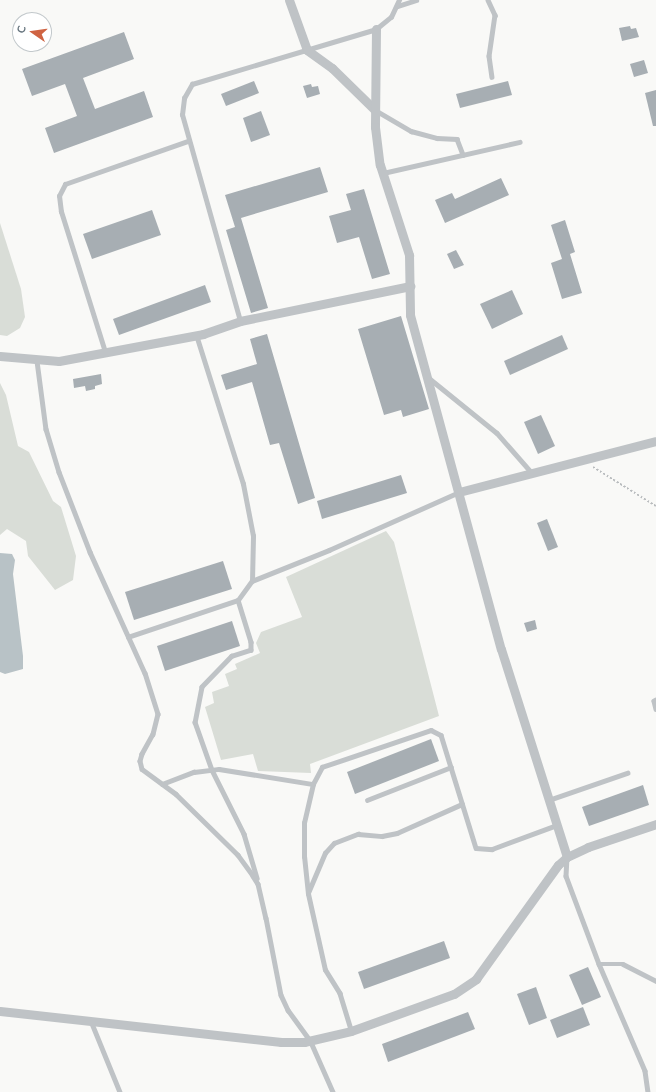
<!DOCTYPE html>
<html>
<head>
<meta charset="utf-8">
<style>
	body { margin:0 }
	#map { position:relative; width:656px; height:1092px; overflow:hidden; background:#f9f9f7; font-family:Mulish,sans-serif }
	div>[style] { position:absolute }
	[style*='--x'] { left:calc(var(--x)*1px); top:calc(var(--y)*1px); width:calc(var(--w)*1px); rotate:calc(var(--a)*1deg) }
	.green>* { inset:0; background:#d9ddd7 }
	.water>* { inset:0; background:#b8c2c6 }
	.building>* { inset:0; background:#a7aeb3 }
	.path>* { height:2px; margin-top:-1px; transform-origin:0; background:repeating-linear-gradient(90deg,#b9bcbe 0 2px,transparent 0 4px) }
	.service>* { height:4.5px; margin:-2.25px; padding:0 2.25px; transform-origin:2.25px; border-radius:2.25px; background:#bfc3c6 }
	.minor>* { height:9px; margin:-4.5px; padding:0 4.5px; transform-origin:4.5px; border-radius:4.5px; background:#bfc3c6 }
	span { translate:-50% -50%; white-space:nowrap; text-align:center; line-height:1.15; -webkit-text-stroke:4px #fff; paint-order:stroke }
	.north { position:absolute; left:12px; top:12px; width:40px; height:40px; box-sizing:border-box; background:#fff; border:1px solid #c2c8cb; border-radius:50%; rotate:283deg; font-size:11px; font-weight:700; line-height:16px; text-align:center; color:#67757e }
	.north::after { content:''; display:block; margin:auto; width:14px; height:18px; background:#cf6342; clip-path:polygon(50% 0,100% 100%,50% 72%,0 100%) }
</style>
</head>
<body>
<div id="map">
	<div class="green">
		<div style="clip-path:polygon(0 223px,21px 289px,25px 317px,20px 328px,7px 336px,0 335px)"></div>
		<div style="clip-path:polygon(0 383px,6px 395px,18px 446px,29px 452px,53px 501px,61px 507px,76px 556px,73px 580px,55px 590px,28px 556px,26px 541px,7px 529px,0 535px)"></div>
		<div style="clip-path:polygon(386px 531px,394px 542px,439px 716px,310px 764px,311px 773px,258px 771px,253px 754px,221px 760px,205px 707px,214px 703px,212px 692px,229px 686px,225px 674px,237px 669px,235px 664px,260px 653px,256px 643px,261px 632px,302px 617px,286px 577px)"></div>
	</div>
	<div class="water">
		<div style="clip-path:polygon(0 553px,12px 554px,15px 560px,13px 574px,23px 656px,23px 669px,5px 674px,0 672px)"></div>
	</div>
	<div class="building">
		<div style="clip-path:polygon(630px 26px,631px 29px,636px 28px,639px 37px,622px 41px,619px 28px)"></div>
		<div style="clip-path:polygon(124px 32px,134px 59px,83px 78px,95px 109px,144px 91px,153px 117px,54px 153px,45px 128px,77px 116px,65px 84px,32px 96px,22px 69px)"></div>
		<div style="clip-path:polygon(644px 60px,648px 73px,634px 77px,630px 64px)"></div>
		<div style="clip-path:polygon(254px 81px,259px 93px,226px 106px,221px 94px)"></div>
		<div style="clip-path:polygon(508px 81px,512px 95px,460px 108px,456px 94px)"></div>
		<div style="clip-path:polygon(311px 84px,312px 87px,318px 86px,320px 94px,307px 98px,303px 86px)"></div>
		<div style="clip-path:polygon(656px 90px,656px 126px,653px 126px,645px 93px)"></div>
		<div style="clip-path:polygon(261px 111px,270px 135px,251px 142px,243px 118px)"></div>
		<div style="clip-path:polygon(320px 167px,328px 192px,241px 218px,268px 308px,251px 313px,226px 230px,235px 227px,225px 195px)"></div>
		<div style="clip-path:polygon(501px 178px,509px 195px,445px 223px,435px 200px,452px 193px,455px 199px)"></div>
		<div style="clip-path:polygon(364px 189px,390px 274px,372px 279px,359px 237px,337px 243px,329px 216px,351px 210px,346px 194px)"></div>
		<div style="clip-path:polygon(152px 210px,161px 235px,92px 259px,83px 234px)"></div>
		<div style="clip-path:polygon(565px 220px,575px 252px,570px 254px,582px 293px,562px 299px,551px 263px,562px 259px,551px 225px)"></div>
		<div style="clip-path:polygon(456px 250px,464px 265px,454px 269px,447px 254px)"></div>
		<div style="clip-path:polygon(205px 285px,211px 302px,119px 335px,113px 319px)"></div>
		<div style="clip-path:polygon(512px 290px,523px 314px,492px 329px,480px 304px)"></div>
		<div style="clip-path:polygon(401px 316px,429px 409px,403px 417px,401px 410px,384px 415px,358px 329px)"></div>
		<div style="clip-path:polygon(267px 334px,315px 498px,298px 504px,279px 443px,270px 445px,252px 382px,226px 390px,221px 375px,257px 364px,250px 339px)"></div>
		<div style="clip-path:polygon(562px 335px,568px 349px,510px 375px,504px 361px)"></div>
		<div style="clip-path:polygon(101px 374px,102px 384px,95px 386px,95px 389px,86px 391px,85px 386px,74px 388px,73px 379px)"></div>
		<div style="clip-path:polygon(541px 415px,555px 446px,538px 454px,524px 422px)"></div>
		<div style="clip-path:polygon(401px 475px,407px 493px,322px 519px,317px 501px)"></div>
		<div style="clip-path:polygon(547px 519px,558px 547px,548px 551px,537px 523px)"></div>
		<div style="clip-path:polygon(223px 561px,232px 589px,134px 620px,125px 592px)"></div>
		<div style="clip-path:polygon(535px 620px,537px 629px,527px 632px,524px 623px)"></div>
		<div style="clip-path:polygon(232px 621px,240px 646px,165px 671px,157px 646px)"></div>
		<div style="clip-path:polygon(431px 739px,439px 761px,355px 794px,347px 772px)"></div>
		<div style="clip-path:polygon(643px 785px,649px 805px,589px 826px,582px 807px)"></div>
		<div style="clip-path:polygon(444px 941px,450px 958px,364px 989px,358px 972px)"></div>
		<div style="clip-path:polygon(588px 967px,601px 997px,582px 1005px,569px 975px)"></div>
		<div style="clip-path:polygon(536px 987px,547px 1018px,529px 1025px,517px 994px)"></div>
		<div style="clip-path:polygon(583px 1007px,590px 1025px,557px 1038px,550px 1020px)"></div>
		<div style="clip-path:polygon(468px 1012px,475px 1029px,388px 1062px,382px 1044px)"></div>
	</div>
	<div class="path">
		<div style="--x:593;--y:467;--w:74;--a:31.8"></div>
	</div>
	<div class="service">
		<div style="--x:488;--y:0;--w:17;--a:65"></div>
		<div style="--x:495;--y:15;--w:41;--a:98.3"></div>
		<div style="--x:489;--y:56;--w:21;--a:82"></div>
		<div style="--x:398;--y:6;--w:19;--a:-18"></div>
		<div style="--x:375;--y:110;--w:42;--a:30.3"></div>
		<div style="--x:411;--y:131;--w:27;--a:15"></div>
		<div style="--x:437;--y:138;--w:20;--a:3"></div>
		<div style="--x:457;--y:139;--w:17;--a:69"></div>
		<div style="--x:383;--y:173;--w:140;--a:-12.8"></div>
		<div style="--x:240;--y:321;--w:214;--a:-105.7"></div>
		<div style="--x:182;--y:115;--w:17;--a:-83"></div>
		<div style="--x:184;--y:98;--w:16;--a:-60"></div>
		<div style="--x:192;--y:84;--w:192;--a:-16.6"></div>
		<div style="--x:376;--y:29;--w:19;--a:-39"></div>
		<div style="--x:391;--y:17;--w:19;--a:-65"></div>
		<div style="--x:105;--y:352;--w:147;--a:-107.4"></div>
		<div style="--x:61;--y:212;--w:16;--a:-97"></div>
		<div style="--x:59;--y:196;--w:13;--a:-63"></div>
		<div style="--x:65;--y:184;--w:130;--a:-19.3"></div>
		<div style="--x:37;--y:361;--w:69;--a:82.5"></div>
		<div style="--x:46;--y:429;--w:45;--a:73.2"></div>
		<div style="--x:59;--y:472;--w:86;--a:68.8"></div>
		<div style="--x:90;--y:552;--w:133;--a:65.6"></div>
		<div style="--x:145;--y:673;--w:43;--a:72.4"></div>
		<div style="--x:158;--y:714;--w:21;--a:104"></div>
		<div style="--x:153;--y:734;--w:23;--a:119"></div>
		<div style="--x:142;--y:754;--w:7;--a:106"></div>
		<div style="--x:140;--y:761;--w:8;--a:76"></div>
		<div style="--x:142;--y:769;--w:42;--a:36.3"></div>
		<div style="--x:176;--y:794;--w:87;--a:44.5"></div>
		<div style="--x:238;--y:855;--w:26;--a:54"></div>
		<div style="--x:253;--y:876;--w:9;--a:58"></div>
		<div style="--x:258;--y:884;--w:35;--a:77"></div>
		<div style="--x:266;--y:918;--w:78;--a:79"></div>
		<div style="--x:281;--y:995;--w:17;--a:65"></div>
		<div style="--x:288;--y:1010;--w:37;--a:54"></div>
		<div style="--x:310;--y:1040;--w:57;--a:66.1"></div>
		<div style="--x:429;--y:378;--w:87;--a:39"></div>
		<div style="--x:497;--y:433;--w:53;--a:48.8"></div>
		<div style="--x:252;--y:581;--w:83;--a:-21.9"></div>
		<div style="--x:329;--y:550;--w:142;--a:-24"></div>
		<div style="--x:238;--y:600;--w:44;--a:72.8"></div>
		<div style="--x:251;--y:642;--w:8;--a:90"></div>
		<div style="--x:251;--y:650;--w:20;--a:162"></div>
		<div style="--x:232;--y:656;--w:43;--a:134.1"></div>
		<div style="--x:202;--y:687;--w:36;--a:101"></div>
		<div style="--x:195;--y:722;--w:51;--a:70.5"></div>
		<div style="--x:212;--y:770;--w:72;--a:63.4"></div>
		<div style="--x:244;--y:834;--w:46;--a:73.5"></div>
		<div style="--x:128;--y:637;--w:116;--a:-18.6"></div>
		<div style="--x:238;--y:600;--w:24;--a:-54"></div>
		<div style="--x:252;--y:581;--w:45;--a:-88.7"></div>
		<div style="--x:253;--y:536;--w:53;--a:-100.9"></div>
		<div style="--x:243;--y:484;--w:156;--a:-107.5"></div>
		<div style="--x:656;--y:700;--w:2;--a:153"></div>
		<div style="--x:654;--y:701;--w:8;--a:76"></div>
		<div style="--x:162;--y:784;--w:34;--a:-21"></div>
		<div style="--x:194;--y:772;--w:25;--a:-7"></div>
		<div style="--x:219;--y:769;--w:95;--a:9.1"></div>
		<div style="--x:367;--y:800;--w:90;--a:-21.4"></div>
		<div style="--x:549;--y:800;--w:83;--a:-19.1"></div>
		<div style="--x:567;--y:857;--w:19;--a:93"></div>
		<div style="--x:566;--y:876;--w:94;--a:69.4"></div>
		<div style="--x:599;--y:964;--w:116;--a:66.7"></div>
		<div style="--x:645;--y:1071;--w:21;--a:82"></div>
		<div style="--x:308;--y:893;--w:43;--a:-67"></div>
		<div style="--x:325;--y:853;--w:13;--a:-48"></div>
		<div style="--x:334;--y:843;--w:26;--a:-21"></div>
		<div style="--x:358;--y:834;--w:24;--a:5"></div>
		<div style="--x:382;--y:836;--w:15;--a:-11"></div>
		<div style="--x:397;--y:833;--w:71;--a:-24"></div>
		<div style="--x:599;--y:964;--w:24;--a:0"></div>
		<div style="--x:623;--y:964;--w:37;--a:27"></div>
		<div style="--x:91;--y:1021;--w:77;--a:67.8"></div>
		<div style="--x:351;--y:1031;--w:39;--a:-107"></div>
		<div style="--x:340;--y:994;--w:28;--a:-122"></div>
		<div style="--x:325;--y:970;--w:78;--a:-102.6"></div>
		<div style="--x:308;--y:894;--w:37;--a:-96"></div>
		<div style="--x:304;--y:857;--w:34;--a:-90"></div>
		<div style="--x:304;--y:823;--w:40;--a:-77"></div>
		<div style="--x:313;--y:784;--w:19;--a:-62"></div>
		<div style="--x:322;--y:767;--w:115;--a:-18.7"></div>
		<div style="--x:431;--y:730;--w:11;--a:27"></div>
		<div style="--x:441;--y:735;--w:118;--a:72.8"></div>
		<div style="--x:476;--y:848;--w:16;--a:4"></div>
		<div style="--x:492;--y:849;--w:69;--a:-20.3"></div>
	</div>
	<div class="minor">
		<div style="--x:289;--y:0;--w:53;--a:70.2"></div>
		<div style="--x:307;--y:50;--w:31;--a:36"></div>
		<div style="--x:332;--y:68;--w:60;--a:44.3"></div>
		<div style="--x:376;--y:29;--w:98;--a:90.6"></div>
		<div style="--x:375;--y:127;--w:38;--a:83"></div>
		<div style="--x:380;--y:165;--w:95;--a:72.1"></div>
		<div style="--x:409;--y:255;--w:60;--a:89"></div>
		<div style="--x:410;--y:315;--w:346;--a:74.8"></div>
		<div style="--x:501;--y:649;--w:218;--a:72.4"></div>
		<div style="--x:0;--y:356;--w:59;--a:4.8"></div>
		<div style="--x:59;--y:361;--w:147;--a:-10.6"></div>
		<div style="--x:203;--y:334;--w:39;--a:-19"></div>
		<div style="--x:240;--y:321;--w:174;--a:-11.6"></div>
		<div style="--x:459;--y:492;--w:203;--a:-14.5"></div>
		<div style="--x:0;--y:1011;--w:283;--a:6.3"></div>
		<div style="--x:281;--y:1042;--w:23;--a:0"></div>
		<div style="--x:304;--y:1042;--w:48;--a:-13.2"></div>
		<div style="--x:351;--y:1031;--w:109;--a:-19.8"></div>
		<div style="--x:454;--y:994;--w:27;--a:-34"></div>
		<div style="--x:476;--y:979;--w:140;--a:-54.3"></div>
		<div style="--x:558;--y:865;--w:12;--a:-42"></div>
		<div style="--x:567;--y:857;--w:23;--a:-25"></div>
		<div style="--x:588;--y:847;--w:72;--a:-18.7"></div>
	</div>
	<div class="north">С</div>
</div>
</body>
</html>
